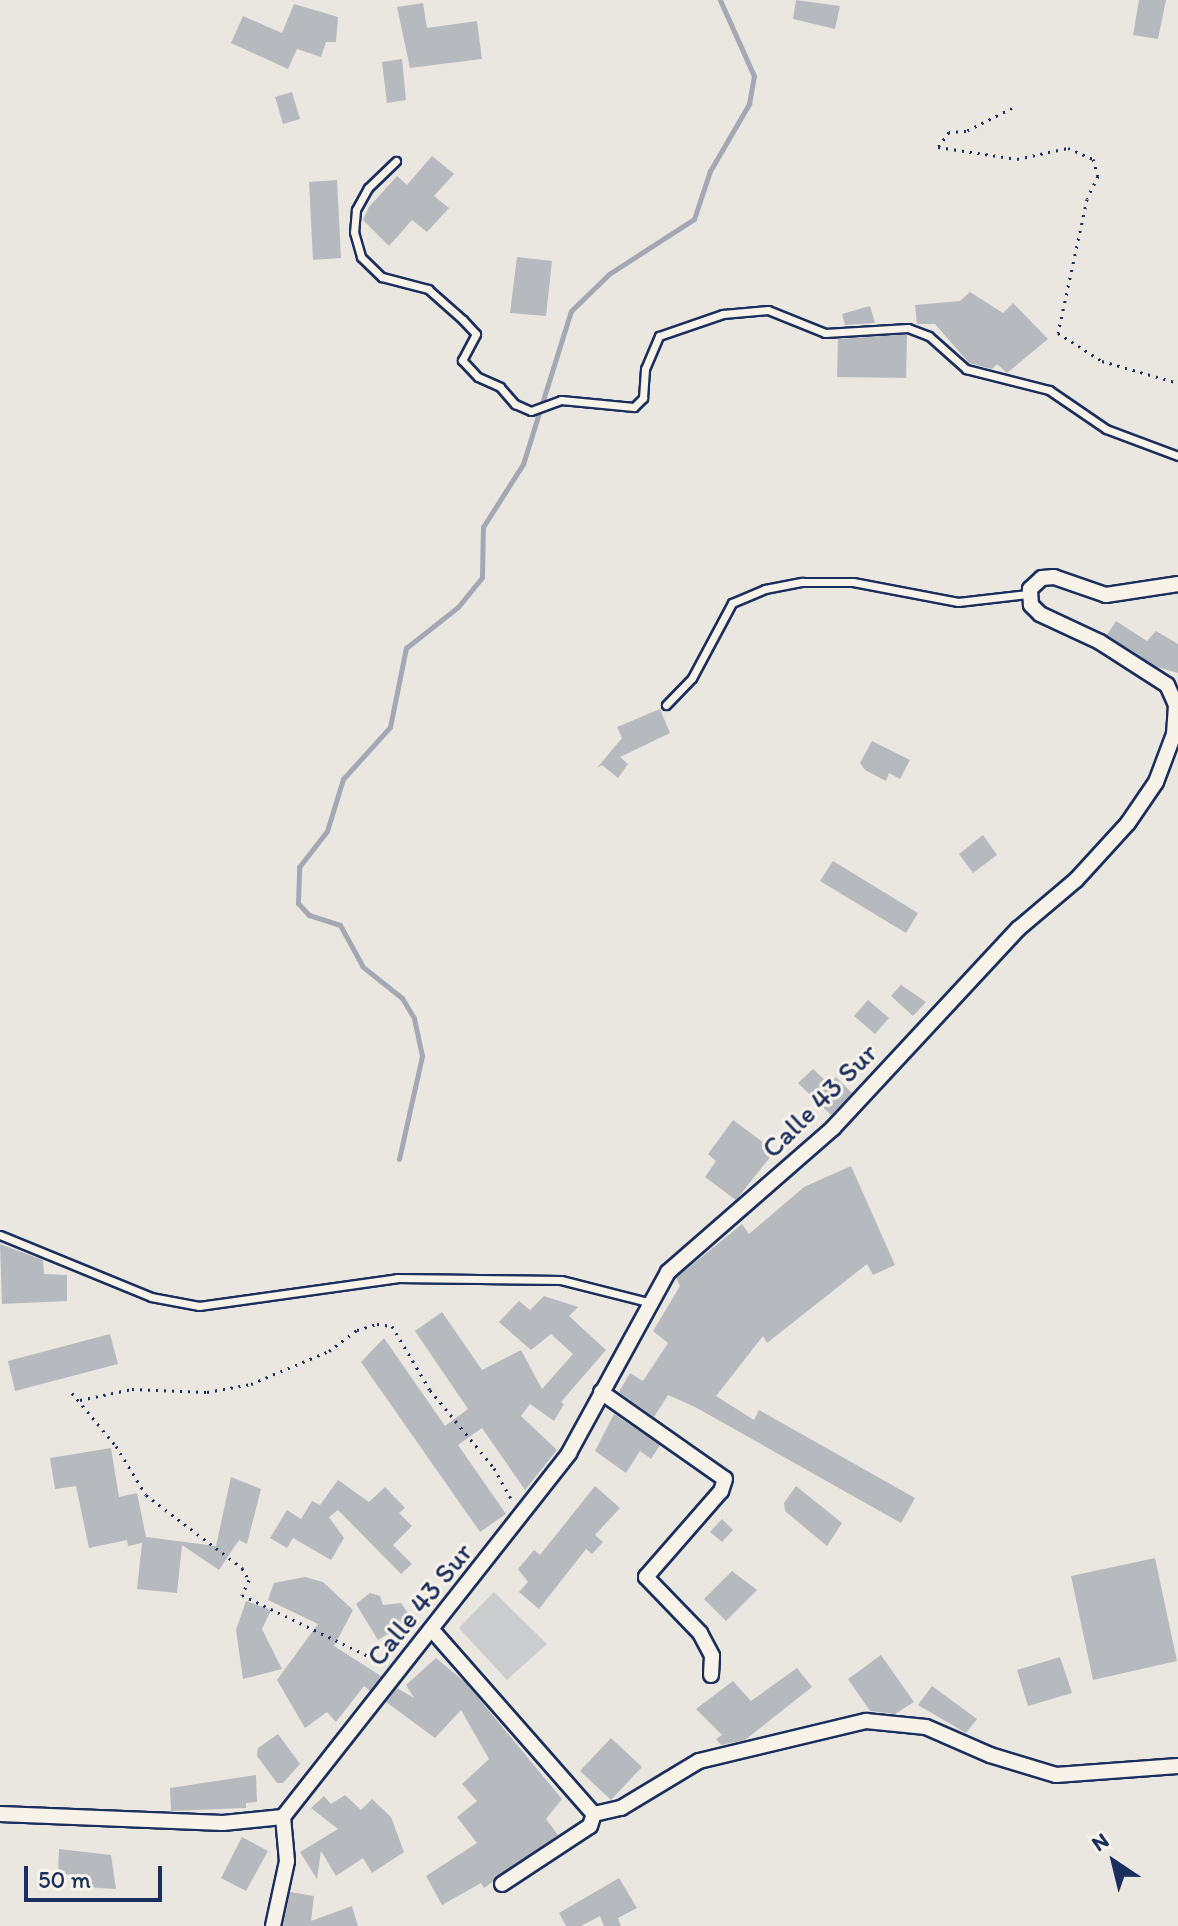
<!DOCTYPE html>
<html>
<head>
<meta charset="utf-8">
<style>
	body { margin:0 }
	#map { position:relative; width:1178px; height:1926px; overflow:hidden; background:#eae7e0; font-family:Itim,sans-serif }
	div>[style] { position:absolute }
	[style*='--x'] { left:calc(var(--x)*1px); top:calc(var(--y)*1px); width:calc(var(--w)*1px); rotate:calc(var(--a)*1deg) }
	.green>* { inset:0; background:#cbcccd }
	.stream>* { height:5px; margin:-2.5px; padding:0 2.5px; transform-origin:2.5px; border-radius:2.5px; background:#a3a8b4 }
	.building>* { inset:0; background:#b6babf }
	.path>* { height:3px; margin-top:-1.5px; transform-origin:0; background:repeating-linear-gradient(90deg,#1b2f5e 0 2px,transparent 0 8px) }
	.roads { filter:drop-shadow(2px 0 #1b2f5e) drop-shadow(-2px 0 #1b2f5e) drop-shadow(0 2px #1b2f5e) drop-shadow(0 -2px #1b2f5e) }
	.lane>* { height:7px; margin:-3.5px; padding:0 3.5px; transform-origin:3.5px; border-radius:3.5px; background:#f7f3e8 }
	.street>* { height:14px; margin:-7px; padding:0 7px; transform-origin:7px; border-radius:7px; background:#f7f3e8 }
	span { translate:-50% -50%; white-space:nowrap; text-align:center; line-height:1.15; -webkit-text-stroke:6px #f7f3e8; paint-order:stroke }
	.street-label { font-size:28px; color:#1b2f5e }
	.north { position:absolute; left:1074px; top:1822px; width:80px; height:80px; -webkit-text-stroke:6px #f7f3e8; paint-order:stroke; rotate:325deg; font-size:22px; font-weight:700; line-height:32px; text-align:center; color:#1b2f5e }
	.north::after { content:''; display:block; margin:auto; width:28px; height:36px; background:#1b2f5e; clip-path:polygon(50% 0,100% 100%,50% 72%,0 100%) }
	.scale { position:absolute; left:24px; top:1866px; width:138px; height:36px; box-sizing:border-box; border:4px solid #1b2f5e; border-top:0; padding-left:10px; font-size:24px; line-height:28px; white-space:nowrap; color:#1b2f5e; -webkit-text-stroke:6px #f7f3e8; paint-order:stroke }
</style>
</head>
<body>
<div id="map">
	<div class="green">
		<div style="clip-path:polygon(494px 1592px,547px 1644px,507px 1680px,459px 1628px)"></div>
	</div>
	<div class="stream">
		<div style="--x:399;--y:1159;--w:106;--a:-77.4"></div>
		<div style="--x:422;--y:1056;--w:39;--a:-102"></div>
		<div style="--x:414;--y:1018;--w:23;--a:-121"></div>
		<div style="--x:402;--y:998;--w:50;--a:-141.5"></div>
		<div style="--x:363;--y:967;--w:48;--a:-118.7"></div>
		<div style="--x:340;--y:925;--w:33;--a:-162"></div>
		<div style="--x:309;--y:915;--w:16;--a:-133"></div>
		<div style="--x:298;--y:903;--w:36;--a:-88"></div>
		<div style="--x:299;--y:867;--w:46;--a:-52.1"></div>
		<div style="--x:327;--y:831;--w:54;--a:-72.9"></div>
		<div style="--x:343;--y:779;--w:70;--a:-47.9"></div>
		<div style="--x:390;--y:727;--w:81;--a:-78.6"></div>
		<div style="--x:406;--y:648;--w:66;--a:-38.3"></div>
		<div style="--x:458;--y:607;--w:38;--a:-51"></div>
		<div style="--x:482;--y:577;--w:50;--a:-88.9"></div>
		<div style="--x:483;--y:527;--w:75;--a:-57.6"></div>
		<div style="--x:523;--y:464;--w:160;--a:-72.6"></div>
		<div style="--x:571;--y:311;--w:53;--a:-44.2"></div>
		<div style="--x:609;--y:274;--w:101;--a:-32.9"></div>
		<div style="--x:694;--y:219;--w:51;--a:-71.6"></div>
		<div style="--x:710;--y:171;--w:78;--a:-59.8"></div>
		<div style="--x:749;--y:104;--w:28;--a:-80"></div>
		<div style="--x:754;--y:76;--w:83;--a:-114.1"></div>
	</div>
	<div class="building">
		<div style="clip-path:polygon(796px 0,840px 6px,835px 29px,793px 19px)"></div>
		<div style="clip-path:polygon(1139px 0,1166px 0,1158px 39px,1133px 35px)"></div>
		<div style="clip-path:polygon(423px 3px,427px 28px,477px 21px,482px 59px,410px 68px,397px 7px)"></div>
		<div style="clip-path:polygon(294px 4px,338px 17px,336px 42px,326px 42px,321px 57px,297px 49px,288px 69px,231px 43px,243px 16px,282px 33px)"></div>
		<div style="clip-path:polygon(402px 59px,406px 100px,387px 103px,382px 62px)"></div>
		<div style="clip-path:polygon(292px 92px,300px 119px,283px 124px,275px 97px)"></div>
		<div style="clip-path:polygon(432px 156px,454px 174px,434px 196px,449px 208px,427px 232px,412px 220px,389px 246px,363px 220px,369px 207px,397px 176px,407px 185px)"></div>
		<div style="clip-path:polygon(337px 180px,341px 258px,313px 260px,309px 182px)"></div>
		<div style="clip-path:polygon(517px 257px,552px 261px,546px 316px,510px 313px)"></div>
		<div style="clip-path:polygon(970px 292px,1003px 313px,1013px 303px,1048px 339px,1007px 373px,997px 364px,992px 369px,969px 363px,935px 324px,917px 324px,915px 305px,960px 301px)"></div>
		<div style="clip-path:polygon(870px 306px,875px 323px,845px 325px,842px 314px)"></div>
		<div style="clip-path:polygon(898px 335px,907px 335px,906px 378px,837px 377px,838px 339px)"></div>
		<div style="clip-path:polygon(1116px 621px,1147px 641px,1156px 631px,1178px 644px,1178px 673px,1157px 667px,1107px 635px)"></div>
		<div style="clip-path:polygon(660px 709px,670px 733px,620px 757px,628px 764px,618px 778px,602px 765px,597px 768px,622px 738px,617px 727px)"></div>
		<div style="clip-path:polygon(872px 741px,910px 760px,900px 779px,889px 773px,886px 781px,865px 770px,860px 763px)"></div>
		<div style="clip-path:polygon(983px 835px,997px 855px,973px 873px,959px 854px)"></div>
		<div style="clip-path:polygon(833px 861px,918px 913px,906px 933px,820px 881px)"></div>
		<div style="clip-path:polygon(901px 985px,926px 1002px,913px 1016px,891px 996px)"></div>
		<div style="clip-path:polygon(868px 1000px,889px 1018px,875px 1034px,854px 1016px)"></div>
		<div style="clip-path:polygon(813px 1069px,829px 1084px,836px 1077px,852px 1093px,831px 1115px,798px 1083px)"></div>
		<div style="clip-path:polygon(733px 1120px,775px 1151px,736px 1200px,705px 1177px,716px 1161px,708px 1154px)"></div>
		<div style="clip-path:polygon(851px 1166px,895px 1265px,873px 1275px,867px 1264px,767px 1343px,763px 1336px,716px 1396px,754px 1420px,759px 1410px,915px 1498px,901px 1523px,695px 1407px,668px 1395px,654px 1417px,619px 1392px,630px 1373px,643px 1381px,668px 1343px,653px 1331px,680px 1286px,676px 1278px,742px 1224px,749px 1234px,804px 1187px)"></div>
		<div style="clip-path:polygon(0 1244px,43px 1260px,44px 1274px,67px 1275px,67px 1301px,2px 1304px)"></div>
		<div style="clip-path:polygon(544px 1296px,578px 1307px,569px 1316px,606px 1350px,561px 1402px,564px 1404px,554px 1421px,530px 1404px,521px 1416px,557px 1450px,525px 1490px,482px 1428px,458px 1445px,506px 1514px,480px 1532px,361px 1362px,384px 1338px,445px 1426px,468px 1409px,415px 1331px,442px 1312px,482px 1370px,521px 1350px,542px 1389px,573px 1354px,551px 1334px,531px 1350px,499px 1322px,519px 1301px,530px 1310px)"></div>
		<div style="clip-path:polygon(110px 1334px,118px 1364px,15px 1391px,8px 1361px)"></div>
		<div style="clip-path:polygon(614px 1414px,660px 1445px,651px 1459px,640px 1451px,626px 1473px,595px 1451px)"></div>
		<div style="clip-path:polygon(111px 1448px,119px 1497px,137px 1493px,146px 1537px,216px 1546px,231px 1477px,261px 1489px,247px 1544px,239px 1540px,219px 1570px,182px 1545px,177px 1593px,137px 1589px,142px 1543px,128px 1546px,127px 1540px,89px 1548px,76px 1486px,55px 1489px,50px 1458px)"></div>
		<div style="clip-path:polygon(338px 1480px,369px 1502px,385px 1487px,405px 1508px,399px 1513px,412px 1526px,393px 1545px,412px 1564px,401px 1574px,338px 1510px,329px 1517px,344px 1538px,331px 1560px,293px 1538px,287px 1548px,270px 1538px,287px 1510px,301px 1519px,312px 1501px,320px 1505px)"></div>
		<div style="clip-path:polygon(595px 1486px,620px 1508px,595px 1535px,603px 1542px,592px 1554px,586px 1549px,539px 1609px,519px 1592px,528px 1582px,518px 1569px,534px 1550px,540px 1555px)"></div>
		<div style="clip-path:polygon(796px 1486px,842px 1523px,827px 1546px,785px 1511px,784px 1503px)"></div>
		<div style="clip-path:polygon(722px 1519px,733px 1530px,722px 1542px,710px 1532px)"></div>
		<div style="clip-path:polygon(1155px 1558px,1177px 1661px,1093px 1680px,1071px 1576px)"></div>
		<div style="clip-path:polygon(732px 1571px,757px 1590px,726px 1621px,704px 1599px)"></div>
		<div style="clip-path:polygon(305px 1577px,323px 1582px,353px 1610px,334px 1646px,381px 1676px,370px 1691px,364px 1686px,336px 1722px,327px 1712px,305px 1728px,277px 1680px,318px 1624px,268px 1600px,274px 1583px)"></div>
		<div style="clip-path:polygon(370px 1593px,380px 1596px,383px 1605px,401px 1603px,412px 1619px,378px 1640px,356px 1604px)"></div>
		<div style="clip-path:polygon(246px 1601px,271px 1610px,262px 1629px,282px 1669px,243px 1679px,236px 1630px)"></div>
		<div style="clip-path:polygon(881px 1655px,914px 1702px,895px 1714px,870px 1711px,848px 1679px)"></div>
		<div style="clip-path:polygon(1060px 1657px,1072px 1693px,1028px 1706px,1017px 1670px)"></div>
		<div style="clip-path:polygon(436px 1658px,466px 1683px,562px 1799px,546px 1819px,558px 1835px,484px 1888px,481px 1883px,442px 1905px,426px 1876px,477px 1843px,457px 1817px,477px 1801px,462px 1784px,489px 1759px,461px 1710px,435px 1738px,386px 1702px,397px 1688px,414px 1698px,406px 1685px)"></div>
		<div style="clip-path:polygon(797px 1668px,812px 1687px,745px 1740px,721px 1745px,716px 1739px,722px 1735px,696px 1709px,733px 1681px,751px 1701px)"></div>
		<div style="clip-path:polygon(932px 1686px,977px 1719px,966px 1733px,918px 1705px)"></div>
		<div style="clip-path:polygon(278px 1734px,300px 1764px,283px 1783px,277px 1783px,257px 1756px,258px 1748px)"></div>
		<div style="clip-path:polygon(611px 1738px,642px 1767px,611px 1800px,580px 1771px)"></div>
		<div style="clip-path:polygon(256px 1775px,257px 1802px,246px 1803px,246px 1808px,171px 1811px,170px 1788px)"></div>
		<div style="clip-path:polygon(345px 1795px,361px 1810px,372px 1799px,391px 1817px,404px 1852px,372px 1873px,363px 1858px,336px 1876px,321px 1851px,317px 1879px,300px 1852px,338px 1829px,311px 1808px,324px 1796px,331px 1804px)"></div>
		<div style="clip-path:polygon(242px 1837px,268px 1851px,246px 1891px,221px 1878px)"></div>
		<div style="clip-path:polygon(59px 1849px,111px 1855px,116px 1889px,84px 1887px,85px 1875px,58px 1874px)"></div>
		<div style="clip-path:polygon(619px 1878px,637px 1908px,618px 1918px,621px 1926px,604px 1926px,600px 1916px,581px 1926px,566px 1926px,559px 1913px)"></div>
		<div style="clip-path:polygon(290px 1892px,314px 1896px,311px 1921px,352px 1906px,358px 1926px,283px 1926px)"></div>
	</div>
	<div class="path">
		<div style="--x:1012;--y:108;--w:51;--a:153.4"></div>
		<div style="--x:966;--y:131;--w:17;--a:177"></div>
		<div style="--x:949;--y:132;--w:19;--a:126"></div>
		<div style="--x:938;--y:147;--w:80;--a:8.6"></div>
		<div style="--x:1017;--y:159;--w:52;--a:-12.2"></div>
		<div style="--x:1068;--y:148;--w:27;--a:24"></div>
		<div style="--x:1093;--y:159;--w:18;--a:74"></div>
		<div style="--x:1098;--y:176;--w:25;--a:116"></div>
		<div style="--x:1087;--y:199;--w:137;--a:102.2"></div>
		<div style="--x:1058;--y:333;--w:52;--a:32.5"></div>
		<div style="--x:1102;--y:361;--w:79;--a:16.1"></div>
		<div style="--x:72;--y:1393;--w:69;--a:50.3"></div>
		<div style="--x:116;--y:1446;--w:57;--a:58.5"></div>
		<div style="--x:146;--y:1495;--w:121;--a:37.2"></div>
		<div style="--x:242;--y:1568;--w:14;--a:60"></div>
		<div style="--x:249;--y:1580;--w:17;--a:115"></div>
		<div style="--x:242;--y:1595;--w:159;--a:25.8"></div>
		<div style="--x:80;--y:1400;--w:53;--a:-11.9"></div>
		<div style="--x:132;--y:1389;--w:75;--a:2.3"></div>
		<div style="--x:207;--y:1392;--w:45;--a:-10.3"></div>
		<div style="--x:251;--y:1384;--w:85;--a:-22.9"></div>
		<div style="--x:329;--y:1351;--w:35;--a:-37"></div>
		<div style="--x:357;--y:1330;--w:21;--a:-17"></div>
		<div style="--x:377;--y:1324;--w:15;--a:8"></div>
		<div style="--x:392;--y:1326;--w:74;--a:59.3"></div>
		<div style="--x:430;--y:1390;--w:101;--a:50.6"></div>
		<div style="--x:494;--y:1468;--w:35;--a:61"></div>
	</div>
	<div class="roads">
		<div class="lane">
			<div style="--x:396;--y:161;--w:39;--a:136"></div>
			<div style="--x:368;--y:188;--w:25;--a:119"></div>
			<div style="--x:356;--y:210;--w:22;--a:95"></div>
			<div style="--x:354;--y:232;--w:26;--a:74"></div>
			<div style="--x:361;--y:257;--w:29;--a:44"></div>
			<div style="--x:382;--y:277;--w:48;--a:14.6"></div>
			<div style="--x:428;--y:289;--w:47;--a:41.5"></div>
			<div style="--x:463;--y:320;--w:19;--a:47"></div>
			<div style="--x:476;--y:334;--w:30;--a:118"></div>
			<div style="--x:462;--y:360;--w:23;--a:47"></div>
			<div style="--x:478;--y:377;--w:24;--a:24"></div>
			<div style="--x:500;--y:387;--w:23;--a:49"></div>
			<div style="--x:515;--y:404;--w:17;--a:24"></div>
			<div style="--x:531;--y:411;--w:32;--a:-20"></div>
			<div style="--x:561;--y:400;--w:73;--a:5.5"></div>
			<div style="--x:634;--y:407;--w:13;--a:-45"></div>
			<div style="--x:643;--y:398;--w:29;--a:-86"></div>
			<div style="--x:645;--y:369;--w:36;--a:-67"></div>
			<div style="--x:659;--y:336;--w:68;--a:-19"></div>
			<div style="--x:723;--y:314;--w:45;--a:-5.1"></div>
			<div style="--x:768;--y:310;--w:61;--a:22"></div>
			<div style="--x:825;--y:333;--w:83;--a:-3.4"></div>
			<div style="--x:908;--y:328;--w:22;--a:21"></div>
			<div style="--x:929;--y:336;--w:50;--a:41.7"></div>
			<div style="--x:966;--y:369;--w:86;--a:14.2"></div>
			<div style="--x:1049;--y:390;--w:69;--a:34.4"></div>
			<div style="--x:1106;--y:429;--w:77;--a:20.6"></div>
			<div style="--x:666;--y:705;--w:37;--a:-46"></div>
			<div style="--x:692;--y:678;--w:85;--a:-61.9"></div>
			<div style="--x:732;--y:603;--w:36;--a:-23"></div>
			<div style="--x:765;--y:589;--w:38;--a:-11"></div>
			<div style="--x:802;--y:582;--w:51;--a:0"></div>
			<div style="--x:853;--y:582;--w:107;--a:10.8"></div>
			<div style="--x:958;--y:602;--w:70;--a:-6.5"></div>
			<div style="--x:0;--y:1235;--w:163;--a:22.3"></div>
			<div style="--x:151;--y:1297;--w:49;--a:10.6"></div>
			<div style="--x:199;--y:1306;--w:200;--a:-8"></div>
			<div style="--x:397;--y:1278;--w:164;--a:0.7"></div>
			<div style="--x:561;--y:1280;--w:89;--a:14.3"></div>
		</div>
		<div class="street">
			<div style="--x:601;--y:1392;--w:151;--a:35.1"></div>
			<div style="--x:725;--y:1479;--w:13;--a:108"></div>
			<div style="--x:721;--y:1491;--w:114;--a:131.1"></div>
			<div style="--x:646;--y:1577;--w:78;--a:46"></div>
			<div style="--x:700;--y:1633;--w:26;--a:62"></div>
			<div style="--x:712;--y:1656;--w:19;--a:93"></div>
			<div style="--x:433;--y:1631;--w:244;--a:48.7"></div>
			<div style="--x:594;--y:1814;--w:28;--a:-13"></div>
			<div style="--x:621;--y:1808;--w:91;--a:-31.1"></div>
			<div style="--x:699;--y:1761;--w:172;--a:-13.5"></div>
			<div style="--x:866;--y:1721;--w:60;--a:5.7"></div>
			<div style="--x:926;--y:1727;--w:70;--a:23.6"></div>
			<div style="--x:990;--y:1755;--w:69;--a:16.9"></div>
			<div style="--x:1056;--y:1775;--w:122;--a:-4.2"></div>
			<div style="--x:0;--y:1814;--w:223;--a:2.3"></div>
			<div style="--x:223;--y:1823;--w:60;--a:-5.7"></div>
			<div style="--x:283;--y:1817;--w:463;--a:-51.8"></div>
			<div style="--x:569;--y:1453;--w:206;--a:-61.3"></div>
			<div style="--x:668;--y:1272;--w:219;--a:-41.1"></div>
			<div style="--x:833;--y:1128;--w:272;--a:-47.1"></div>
			<div style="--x:1018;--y:929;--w:76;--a:-40.2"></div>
			<div style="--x:1076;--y:880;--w:77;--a:-47.6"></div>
			<div style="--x:1128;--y:823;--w:50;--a:-55.7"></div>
			<div style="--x:1156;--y:782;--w:51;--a:-69.4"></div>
			<div style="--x:1174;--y:734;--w:29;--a:-86"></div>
			<div style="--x:1176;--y:705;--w:22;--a:-114"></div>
			<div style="--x:1167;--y:685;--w:80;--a:-147.3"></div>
			<div style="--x:1100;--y:642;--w:66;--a:-155"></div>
			<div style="--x:1040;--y:614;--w:13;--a:-135"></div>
			<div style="--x:1031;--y:605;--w:16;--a:-94"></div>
			<div style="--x:1030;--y:589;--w:16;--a:-43"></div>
			<div style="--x:1042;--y:578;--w:12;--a:-5"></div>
			<div style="--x:1054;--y:577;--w:55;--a:19.1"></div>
			<div style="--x:1106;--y:595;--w:73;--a:-8.7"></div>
			<div style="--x:502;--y:1884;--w:105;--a:-33.4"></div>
			<div style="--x:590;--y:1826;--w:13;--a:-72"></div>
			<div style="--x:273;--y:1926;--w:66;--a:-77.8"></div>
			<div style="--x:287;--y:1861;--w:44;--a:-95.2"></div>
		</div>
	</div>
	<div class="street-label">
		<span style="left:819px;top:1100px;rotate:-45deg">Calle 43 Sur</span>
		<span style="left:419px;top:1604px;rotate:-51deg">Calle 43 Sur</span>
	</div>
	<div class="north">N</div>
	<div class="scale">50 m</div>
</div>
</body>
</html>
